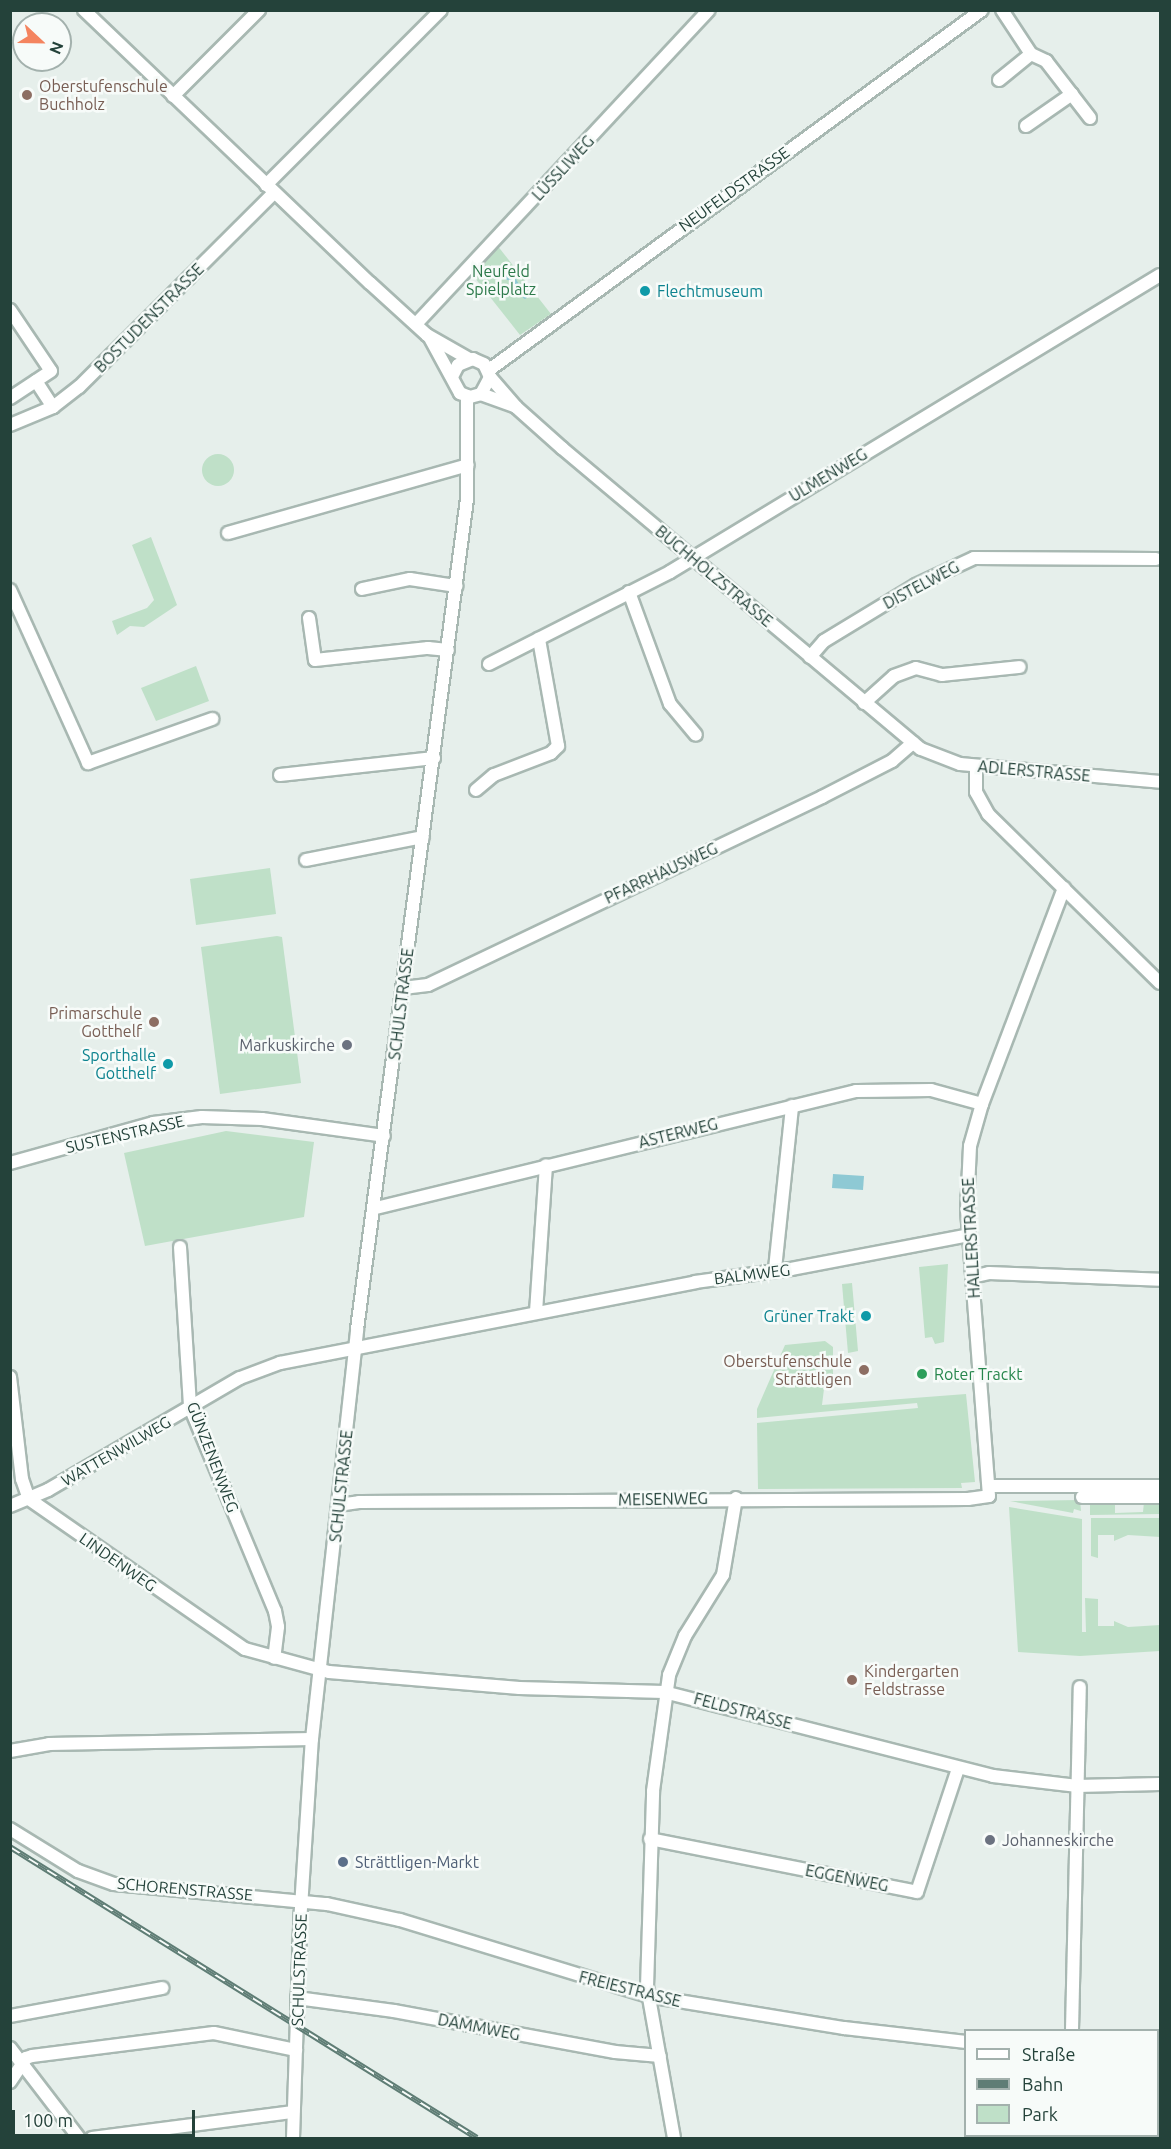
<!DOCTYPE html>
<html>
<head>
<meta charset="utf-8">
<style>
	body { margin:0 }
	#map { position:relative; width:1171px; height:2149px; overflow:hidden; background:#e6efeb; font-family:Ubuntu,sans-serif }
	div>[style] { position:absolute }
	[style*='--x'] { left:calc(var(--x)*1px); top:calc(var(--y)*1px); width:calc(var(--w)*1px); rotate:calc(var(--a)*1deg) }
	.green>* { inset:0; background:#bfe0c8 }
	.round { border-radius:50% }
	.water>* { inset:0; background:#8ec9d4 }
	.stream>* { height:4px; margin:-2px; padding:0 2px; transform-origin:2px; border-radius:2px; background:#8ec9d4 }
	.roads { filter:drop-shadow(2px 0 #a8b8b2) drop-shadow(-2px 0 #a8b8b2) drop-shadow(0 2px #a8b8b2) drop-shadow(0 -2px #a8b8b2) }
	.minor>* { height:12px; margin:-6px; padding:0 6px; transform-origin:6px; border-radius:6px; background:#fff }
	.rail>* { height:6px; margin-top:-3px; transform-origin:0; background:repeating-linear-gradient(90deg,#f7fbf9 0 11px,#5f7d75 0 22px); box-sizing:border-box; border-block:2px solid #5f7d75 }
	.dots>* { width:16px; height:16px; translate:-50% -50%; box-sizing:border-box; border:3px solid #f7fbf9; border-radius:50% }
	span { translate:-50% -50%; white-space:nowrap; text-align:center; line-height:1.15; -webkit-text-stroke:5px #f7fbf9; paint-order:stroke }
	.education-label { font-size:16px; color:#785e54 }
	.left { translate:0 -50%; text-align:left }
	.right { translate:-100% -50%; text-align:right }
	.street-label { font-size:16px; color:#24423a }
	.park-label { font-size:16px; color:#2d7a4b }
	.culture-label { font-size:16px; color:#0d838f }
	.worship-label { font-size:16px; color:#5b616d }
	.leisure-label { font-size:16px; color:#27864d }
	.service-label { font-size:16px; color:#4e5e75 }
	.frame { position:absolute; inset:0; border:12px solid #24423a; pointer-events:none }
	.legend { position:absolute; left:964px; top:2029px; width:195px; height:108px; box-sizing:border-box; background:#f7fbf9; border:2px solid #a3b1ad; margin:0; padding:8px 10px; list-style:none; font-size:18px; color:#24423a }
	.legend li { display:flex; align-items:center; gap:12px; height:30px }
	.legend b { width:30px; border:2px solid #a3b1ad }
	.north { position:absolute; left:12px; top:12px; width:60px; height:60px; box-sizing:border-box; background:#f7fbf9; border:2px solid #a3b1ad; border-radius:50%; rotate:112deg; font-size:16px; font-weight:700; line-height:24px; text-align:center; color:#24423a }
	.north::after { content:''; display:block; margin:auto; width:21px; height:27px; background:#f4845f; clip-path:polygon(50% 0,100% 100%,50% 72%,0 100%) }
	.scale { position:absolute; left:12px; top:2110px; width:183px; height:27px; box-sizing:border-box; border:3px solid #24423a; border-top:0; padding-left:8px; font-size:18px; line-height:21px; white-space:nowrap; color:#24423a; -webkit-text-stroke:4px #f7fbf9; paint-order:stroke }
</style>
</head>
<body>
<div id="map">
	<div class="green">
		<div style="clip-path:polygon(497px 245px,551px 314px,520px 335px,471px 273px)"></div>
		<div class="round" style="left:202px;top:454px;width:32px;height:32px"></div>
		<div style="clip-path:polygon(151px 537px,177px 605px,144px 627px,130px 626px,117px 635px,112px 621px,147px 608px,154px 600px,132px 545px)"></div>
		<div style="clip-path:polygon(196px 666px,209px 701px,156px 721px,141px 688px)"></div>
		<div style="clip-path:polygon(270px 868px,276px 914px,196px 925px,190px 879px)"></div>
		<div style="clip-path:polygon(277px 936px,282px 937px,301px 1083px,220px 1094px,201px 947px)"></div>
		<div style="clip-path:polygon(226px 1131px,314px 1142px,304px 1217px,145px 1246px,124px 1153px)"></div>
		<div style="clip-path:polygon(948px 1264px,944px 1342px,935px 1344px,932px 1337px,925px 1338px,919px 1267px)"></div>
		<div style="clip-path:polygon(852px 1283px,858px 1351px,848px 1353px,842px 1284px)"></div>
		<div style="clip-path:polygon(825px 1341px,833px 1347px,833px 1388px,824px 1389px,822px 1405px,966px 1394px,975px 1482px,961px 1483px,962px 1488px,758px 1489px,757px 1423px,918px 1408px,917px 1403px,757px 1418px,757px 1409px,785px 1345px)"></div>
		<div style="clip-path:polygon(1080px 1500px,1081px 1511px,1074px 1509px,1073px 1513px,1010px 1501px)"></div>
		<div style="clip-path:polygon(1144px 1502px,1160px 1502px,1160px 1514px,1090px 1515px,1090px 1504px,1115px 1503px,1115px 1513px,1143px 1512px)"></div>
		<div style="clip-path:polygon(1009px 1507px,1082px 1519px,1082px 1632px,1086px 1632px,1085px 1598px,1098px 1599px,1098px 1626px,1114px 1626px,1114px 1621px,1128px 1627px,1160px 1625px,1160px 1651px,1080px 1656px,1018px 1652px)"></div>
		<div style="clip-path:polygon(1091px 1518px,1160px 1518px,1160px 1537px,1128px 1535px,1114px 1541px,1114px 1535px,1098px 1535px,1098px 1558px,1091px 1556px)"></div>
	</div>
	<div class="water">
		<div style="clip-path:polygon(833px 1174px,864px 1176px,863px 1190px,832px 1188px)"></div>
	</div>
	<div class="stream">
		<div style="--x:502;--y:276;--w:13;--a:18"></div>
		<div style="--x:514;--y:280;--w:20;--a:57"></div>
	</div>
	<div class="roads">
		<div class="minor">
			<div style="--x:84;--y:10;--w:395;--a:43.7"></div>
			<div style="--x:370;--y:283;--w:77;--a:42.4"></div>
			<div style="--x:427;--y:335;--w:48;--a:29.7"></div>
			<div style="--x:1002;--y:10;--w:53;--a:56.6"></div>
			<div style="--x:1031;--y:54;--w:17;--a:25"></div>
			<div style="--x:1046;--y:61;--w:72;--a:52.3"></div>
			<div style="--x:999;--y:80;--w:41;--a:-39.1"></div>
			<div style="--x:173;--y:96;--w:122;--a:-45"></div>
			<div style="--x:1026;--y:126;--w:56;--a:-34.8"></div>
			<div style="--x:266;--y:185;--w:247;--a:-45"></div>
			<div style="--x:10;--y:310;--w:73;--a:56.1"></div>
			<div style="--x:51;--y:371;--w:49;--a:146.6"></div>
			<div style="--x:416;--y:324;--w:429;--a:-47"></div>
			<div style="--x:430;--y:338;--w:63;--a:61.4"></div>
			<div style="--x:460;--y:393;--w:11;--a:22"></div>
			<div style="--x:470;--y:397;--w:11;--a:-15"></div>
			<div style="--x:481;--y:394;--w:19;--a:-62"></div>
			<div style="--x:490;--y:377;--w:14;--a:-115"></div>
			<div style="--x:484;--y:364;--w:12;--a:-156"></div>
			<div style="--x:473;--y:359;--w:16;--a:158"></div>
			<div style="--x:458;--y:365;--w:13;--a:117"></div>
			<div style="--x:489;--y:370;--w:610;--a:-36.14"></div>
			<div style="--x:490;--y:377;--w:40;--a:49"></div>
			<div style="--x:516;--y:407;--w:62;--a:41.7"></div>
			<div style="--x:562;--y:448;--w:468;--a:40"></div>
			<div style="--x:921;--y:749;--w:42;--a:21"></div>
			<div style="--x:960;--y:764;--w:201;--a:5.1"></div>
			<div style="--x:36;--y:381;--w:31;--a:57"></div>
			<div style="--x:481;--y:394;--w:37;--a:20"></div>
			<div style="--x:10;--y:425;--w:47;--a:-22.7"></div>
			<div style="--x:53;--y:407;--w:33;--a:-38"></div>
			<div style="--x:79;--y:387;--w:275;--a:-44.9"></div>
			<div style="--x:228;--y:533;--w:249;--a:-15.8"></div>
			<div style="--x:362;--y:589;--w:49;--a:-11.8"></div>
			<div style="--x:410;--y:579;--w:47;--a:8.7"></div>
			<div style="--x:10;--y:590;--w:190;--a:65.7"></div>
			<div style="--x:88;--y:763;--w:132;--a:-19.5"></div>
			<div style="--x:629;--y:592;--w:119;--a:69.9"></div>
			<div style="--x:670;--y:704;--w:40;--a:50"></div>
			<div style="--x:309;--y:618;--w:42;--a:81.9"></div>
			<div style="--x:315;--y:660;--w:114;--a:-6.1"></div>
			<div style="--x:428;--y:648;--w:20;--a:6"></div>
			<div style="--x:810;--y:657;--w:21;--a:-49"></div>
			<div style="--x:824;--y:641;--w:108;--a:-31.3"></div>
			<div style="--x:916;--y:585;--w:64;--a:-25"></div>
			<div style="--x:974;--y:558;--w:182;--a:0.3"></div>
			<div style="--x:489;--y:664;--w:203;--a:-26.9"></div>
			<div style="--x:670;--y:572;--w:573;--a:-31.22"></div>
			<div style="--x:864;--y:703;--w:40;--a:-42"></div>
			<div style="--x:894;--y:676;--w:23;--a:-20"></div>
			<div style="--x:916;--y:668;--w:27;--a:15"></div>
			<div style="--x:942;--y:675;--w:78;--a:-5.9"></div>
			<div style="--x:976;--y:766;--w:26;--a:90"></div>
			<div style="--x:976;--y:792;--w:25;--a:61"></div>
			<div style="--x:988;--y:814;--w:241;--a:44.5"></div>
			<div style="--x:280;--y:775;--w:155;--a:-6.3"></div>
			<div style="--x:476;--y:790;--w:23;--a:-40"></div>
			<div style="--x:494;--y:775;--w:61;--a:-21.1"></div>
			<div style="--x:551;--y:753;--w:10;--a:-45"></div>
			<div style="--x:558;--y:746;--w:109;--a:-100.1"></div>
			<div style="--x:306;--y:860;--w:119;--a:-11.1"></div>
			<div style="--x:403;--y:988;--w:25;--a:-7"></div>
			<div style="--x:428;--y:985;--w:437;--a:-25.5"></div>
			<div style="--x:822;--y:797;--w:79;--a:-27.2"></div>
			<div style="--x:892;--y:761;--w:28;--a:-41"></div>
			<div style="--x:10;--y:1163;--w:148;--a:-15.6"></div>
			<div style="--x:153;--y:1123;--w:49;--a:-7"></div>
			<div style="--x:202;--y:1117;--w:60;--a:1.9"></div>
			<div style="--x:262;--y:1119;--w:123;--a:7.9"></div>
			<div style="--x:376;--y:1208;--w:494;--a:-13.7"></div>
			<div style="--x:856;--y:1091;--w:75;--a:-0.8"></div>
			<div style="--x:931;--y:1090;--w:53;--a:15.4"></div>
			<div style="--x:180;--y:1247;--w:160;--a:86.4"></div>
			<div style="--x:190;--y:1407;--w:221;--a:67.4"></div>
			<div style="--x:275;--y:1611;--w:16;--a:79"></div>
			<div style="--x:278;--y:1627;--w:31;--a:97"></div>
			<div style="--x:775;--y:1269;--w:164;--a:-84"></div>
			<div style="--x:972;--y:1277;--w:17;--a:-13"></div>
			<div style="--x:989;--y:1273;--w:171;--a:2.3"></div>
			<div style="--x:536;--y:1312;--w:147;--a:-86.1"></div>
			<div style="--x:10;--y:1377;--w:103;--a:83.3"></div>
			<div style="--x:22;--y:1479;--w:21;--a:71"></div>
			<div style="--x:29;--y:1499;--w:263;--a:34.8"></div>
			<div style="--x:245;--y:1649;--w:87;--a:15.3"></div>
			<div style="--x:329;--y:1672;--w:191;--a:4.8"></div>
			<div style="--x:519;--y:1688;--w:145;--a:1.6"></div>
			<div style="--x:664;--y:1692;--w:340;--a:14.3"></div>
			<div style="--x:993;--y:1776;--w:85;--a:6.8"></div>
			<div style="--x:1077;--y:1786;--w:83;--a:-1.4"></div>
			<div style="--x:989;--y:1486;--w:171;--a:0"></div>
			<div style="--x:1082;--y:1497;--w:78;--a:0"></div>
			<div style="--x:338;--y:1505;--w:21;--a:-8"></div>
			<div style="--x:359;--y:1502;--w:609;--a:-0.28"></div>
			<div style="--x:968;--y:1499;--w:21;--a:-8"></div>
			<div style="--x:989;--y:1496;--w:287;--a:-94.4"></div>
			<div style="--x:967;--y:1210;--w:64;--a:-87.3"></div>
			<div style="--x:970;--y:1146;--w:44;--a:-74.1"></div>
			<div style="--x:982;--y:1104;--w:231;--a:-69.2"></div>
			<div style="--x:10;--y:1506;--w:41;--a:-22.8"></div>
			<div style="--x:48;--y:1490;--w:222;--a:-30.3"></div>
			<div style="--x:240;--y:1378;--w:43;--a:-20.6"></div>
			<div style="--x:280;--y:1363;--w:423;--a:-11"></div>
			<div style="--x:695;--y:1282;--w:97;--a:-7.7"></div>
			<div style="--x:791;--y:1269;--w:181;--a:-10.8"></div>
			<div style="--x:10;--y:1751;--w:40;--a:-10"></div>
			<div style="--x:49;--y:1744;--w:263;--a:-1.1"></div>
			<div style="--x:10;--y:1829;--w:80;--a:31.7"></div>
			<div style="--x:78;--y:1871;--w:38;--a:20"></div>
			<div style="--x:114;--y:1884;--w:214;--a:5.4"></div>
			<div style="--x:327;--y:1904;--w:75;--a:12.4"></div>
			<div style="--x:400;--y:1920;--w:259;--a:17"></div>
			<div style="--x:648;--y:1996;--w:199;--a:9.3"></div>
			<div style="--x:844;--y:2028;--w:123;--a:6.5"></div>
			<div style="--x:650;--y:1839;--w:272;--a:11.2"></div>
			<div style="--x:917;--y:1892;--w:130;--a:-71.6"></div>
			<div style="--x:297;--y:1998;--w:98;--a:7.6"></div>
			<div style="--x:394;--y:2011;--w:225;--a:10.5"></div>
			<div style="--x:615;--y:2052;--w:45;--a:5.1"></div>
			<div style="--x:10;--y:2016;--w:155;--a:-10.4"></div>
			<div style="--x:1072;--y:2030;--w:343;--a:-88.7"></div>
			<div style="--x:10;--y:2048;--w:113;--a:52.5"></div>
			<div style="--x:1158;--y:2060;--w:2;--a:0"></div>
			<div style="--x:10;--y:2082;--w:29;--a:-56"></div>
			<div style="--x:26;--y:2058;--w:6;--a:-18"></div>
			<div style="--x:32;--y:2056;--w:183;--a:-7.2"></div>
			<div style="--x:214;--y:2033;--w:84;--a:11.7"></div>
			<div style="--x:92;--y:2138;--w:203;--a:-7.4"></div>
			<div style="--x:293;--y:2138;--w:215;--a:-88.1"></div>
			<div style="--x:300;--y:1923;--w:184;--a:-86.3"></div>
			<div style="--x:312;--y:1739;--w:412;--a:-83.7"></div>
			<div style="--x:357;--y:1329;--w:837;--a:-82.45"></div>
			<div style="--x:467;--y:499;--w:103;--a:-90"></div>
			<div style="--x:674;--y:2138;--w:153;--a:-100.1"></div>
			<div style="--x:647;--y:1987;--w:196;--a:-88.2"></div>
			<div style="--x:653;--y:1791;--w:117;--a:-82.1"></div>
			<div style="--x:669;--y:1675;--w:42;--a:-67.7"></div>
			<div style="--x:685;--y:1636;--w:72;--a:-58.1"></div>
			<div style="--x:723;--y:1575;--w:78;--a:-80.4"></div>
			<div style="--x:1004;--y:2138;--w:2;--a:-90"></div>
			<div style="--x:1065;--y:2138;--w:2;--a:-90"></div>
		</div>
	</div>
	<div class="rail">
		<div style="--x:10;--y:1847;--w:550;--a:31.93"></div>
	</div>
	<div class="dots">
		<div style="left:27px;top:95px;background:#8d6e63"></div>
		<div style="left:645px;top:291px;background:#0f9aa8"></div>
		<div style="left:154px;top:1022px;background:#8d6e63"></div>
		<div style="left:347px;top:1045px;background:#6b7280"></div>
		<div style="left:168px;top:1064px;background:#0f9aa8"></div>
		<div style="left:866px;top:1316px;background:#0f9aa8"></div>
		<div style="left:864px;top:1370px;background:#8d6e63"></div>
		<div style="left:922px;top:1374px;background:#2e9e5b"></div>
		<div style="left:852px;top:1680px;background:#8d6e63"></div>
		<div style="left:990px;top:1840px;background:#6b7280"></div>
		<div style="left:343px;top:1862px;background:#5c6f8a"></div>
	</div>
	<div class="education-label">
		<span class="left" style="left:39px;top:95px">Oberstufenschule<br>Buchholz</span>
		<span class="right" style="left:142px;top:1022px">Primarschule<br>Gotthelf</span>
		<span class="right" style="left:852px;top:1370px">Oberstufenschule<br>Strättligen</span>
		<span class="left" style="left:864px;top:1680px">Kindergarten<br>Feldstrasse</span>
	</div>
	<div class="street-label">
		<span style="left:563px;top:168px;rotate:-47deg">LÜSSLIWEG</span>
		<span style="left:734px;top:189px;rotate:-36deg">NEUFELDSTRASSE</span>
		<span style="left:149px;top:318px;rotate:-45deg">BOSTUDENSTRASSE</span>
		<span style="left:828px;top:475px;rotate:-31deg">ULMENWEG</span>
		<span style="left:714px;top:576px;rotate:40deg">BUCHHOLZSTRASSE</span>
		<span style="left:921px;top:585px;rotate:-28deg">DISTELWEG</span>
		<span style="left:1034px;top:771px;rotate:5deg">ADLERSTRASSE</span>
		<span style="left:661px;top:873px;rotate:-25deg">PFARRHAUSWEG</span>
		<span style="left:401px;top:1004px;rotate:-83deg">SCHULSTRASSE</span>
		<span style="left:678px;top:1133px;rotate:-14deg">ASTERWEG</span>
		<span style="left:125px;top:1134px;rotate:-13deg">SUSTENSTRASSE</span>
		<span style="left:971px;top:1238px;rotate:-93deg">HALLERSTRASSE</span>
		<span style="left:752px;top:1274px;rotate:-7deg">BALMWEG</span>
		<span style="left:116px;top:1451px;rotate:-30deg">WATTENWILWEG</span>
		<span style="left:213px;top:1457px;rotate:69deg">GÜNZENENWEG</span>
		<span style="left:341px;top:1486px;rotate:-84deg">SCHULSTRASSE</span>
		<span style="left:663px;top:1499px;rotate:-1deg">MEISENWEG</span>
		<span style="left:118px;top:1562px;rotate:35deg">LINDENWEG</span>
		<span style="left:743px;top:1711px;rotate:15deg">FELDSTRASSE</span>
		<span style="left:847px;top:1878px;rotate:11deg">EGGENWEG</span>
		<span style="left:185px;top:1889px;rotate:5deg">SCHORENSTRASSE</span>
		<span style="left:299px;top:1970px;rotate:-88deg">SCHULSTRASSE</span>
		<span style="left:630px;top:1989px;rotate:14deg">FREIESTRASSE</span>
		<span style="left:479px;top:2027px;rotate:11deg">DAMMWEG</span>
	</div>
	<div class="park-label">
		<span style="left:501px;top:280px">Neufeld<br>Spielplatz</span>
	</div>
	<div class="culture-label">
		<span class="left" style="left:657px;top:291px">Flechtmuseum</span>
		<span class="right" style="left:156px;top:1064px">Sporthalle<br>Gotthelf</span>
		<span class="right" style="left:854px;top:1316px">Grüner Trakt</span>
	</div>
	<div class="worship-label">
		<span class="right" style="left:335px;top:1045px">Markuskirche</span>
		<span class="left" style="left:1002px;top:1840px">Johanneskirche</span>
	</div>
	<div class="leisure-label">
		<span class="left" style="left:934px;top:1374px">Roter Trackt</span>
	</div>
	<div class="service-label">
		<span class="left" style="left:355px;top:1862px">Strättligen-Markt</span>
	</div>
	<div class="frame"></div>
	<ul class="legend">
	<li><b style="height:8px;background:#fff"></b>Straße</li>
	<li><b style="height:8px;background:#5f7d75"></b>Bahn</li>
	<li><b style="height:16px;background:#bfe0c8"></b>Park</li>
	</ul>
	<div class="north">N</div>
	<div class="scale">100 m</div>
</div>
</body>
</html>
